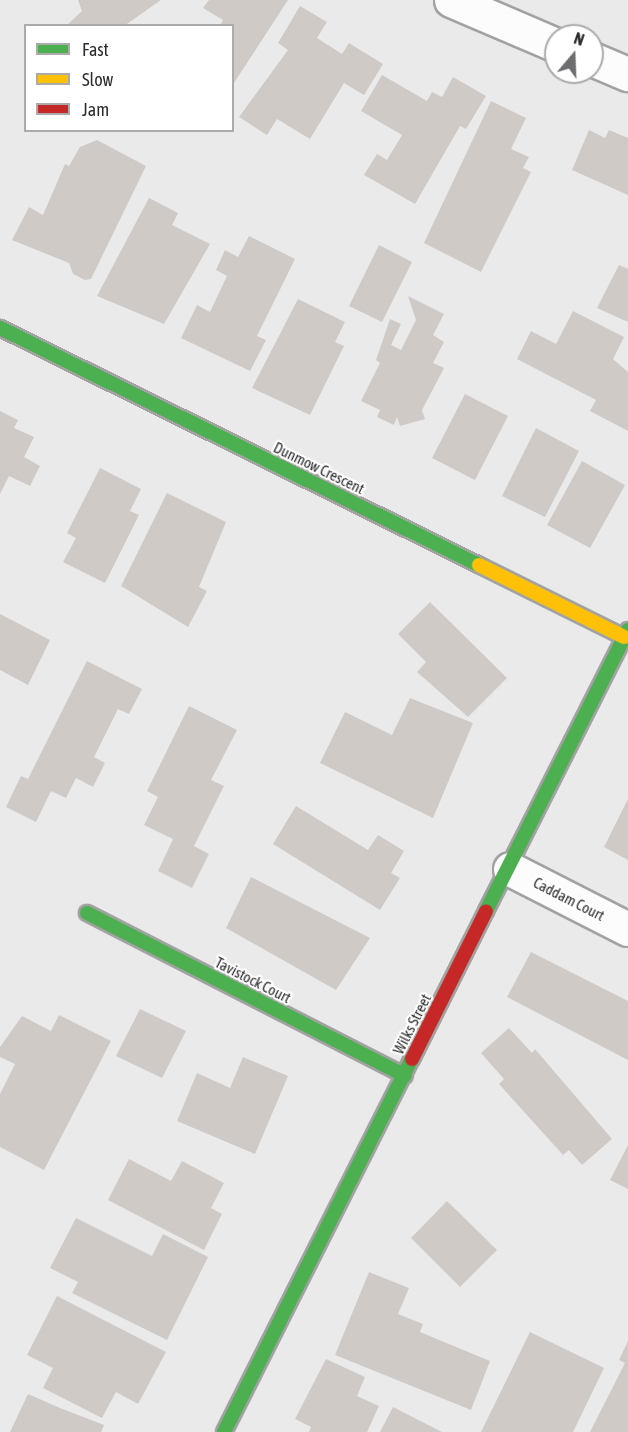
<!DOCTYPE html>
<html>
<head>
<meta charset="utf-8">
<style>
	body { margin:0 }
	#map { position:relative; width:628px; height:1432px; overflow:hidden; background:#eaeaeb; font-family:"Asap Condensed",sans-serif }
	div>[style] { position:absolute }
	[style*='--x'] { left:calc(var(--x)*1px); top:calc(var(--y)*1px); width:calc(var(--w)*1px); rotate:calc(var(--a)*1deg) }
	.building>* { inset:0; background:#d0cac6 }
	.roads { filter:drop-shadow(2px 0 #a2a2a3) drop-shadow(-2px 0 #a2a2a3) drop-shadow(0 2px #a2a2a3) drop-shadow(0 -2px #a2a2a3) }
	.street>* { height:33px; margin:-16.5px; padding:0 16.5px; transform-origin:16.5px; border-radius:16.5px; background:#fcfcfc }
	.fast>* { height:14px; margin:-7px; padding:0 7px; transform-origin:7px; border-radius:7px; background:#4caf50 }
	.slow>* { height:14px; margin:-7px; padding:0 7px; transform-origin:7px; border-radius:7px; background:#ffc107 }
	.jam>* { height:14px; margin:-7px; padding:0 7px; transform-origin:7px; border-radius:7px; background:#c62828 }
	span { translate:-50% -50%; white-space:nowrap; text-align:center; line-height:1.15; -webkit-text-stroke:4.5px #fff; paint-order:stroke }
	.street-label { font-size:15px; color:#2c2c2d }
	.legend { position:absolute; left:24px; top:24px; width:210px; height:108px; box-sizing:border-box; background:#fff; border:2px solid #ababab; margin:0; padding:8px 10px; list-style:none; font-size:18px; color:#2c2c2d }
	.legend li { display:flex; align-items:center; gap:12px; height:30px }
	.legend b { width:30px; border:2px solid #ababab }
	.north { position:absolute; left:544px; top:24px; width:60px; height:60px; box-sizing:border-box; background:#fff; border:2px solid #ababab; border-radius:50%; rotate:19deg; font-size:16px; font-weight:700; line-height:24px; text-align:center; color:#2c2c2d }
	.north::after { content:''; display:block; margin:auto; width:21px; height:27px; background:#6e6e70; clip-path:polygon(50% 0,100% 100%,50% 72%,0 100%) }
</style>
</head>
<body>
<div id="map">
	<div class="building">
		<div style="clip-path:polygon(78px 0,161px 0,124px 26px,66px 26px,82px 11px)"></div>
		<div style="clip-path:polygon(209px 0,288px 0,232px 86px,232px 26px,220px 26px,223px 20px,203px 8px)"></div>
		<div style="clip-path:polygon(300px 6px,327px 22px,317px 38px,342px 54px,349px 43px,383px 64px,364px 95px,344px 83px,310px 139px,277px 119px,267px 135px,239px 117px,288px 50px,278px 43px)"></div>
		<div style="clip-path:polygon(382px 75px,427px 101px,432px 92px,442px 97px,453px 77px,486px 96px,466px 129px,460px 126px,415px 204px,364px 175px,377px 154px,387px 160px,402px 135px,361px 111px)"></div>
		<div style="clip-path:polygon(491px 101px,526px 118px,511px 149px,529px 157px,523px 168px,531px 172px,481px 272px,424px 243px)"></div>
		<div style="clip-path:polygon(589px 130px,605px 138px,609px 130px,628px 138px,628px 195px,572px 170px)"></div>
		<div style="clip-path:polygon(97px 140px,146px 166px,91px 279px,85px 280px,73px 274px,69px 263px,12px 240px,29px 207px,43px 215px,65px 164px,69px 166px,80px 147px)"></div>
		<div style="clip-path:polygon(149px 198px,178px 213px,172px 225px,210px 244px,164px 324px,97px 296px)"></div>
		<div style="clip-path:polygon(249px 236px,295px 259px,257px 336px,266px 340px,250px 371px,181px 338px,197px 305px,210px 312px,227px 276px,216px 270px,225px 250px,238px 257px)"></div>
		<div style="clip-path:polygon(379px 245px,412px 262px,382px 322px,349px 306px)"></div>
		<div style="clip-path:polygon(619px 265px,628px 269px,628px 322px,597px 308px)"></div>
		<div style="clip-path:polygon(408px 296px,444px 314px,433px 335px,444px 342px,433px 363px,444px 368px,422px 410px,425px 419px,400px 426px,397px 417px,394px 425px,377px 417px,380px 410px,361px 401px,380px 363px,376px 360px,390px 319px,401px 324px,391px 345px,401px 350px,416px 320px)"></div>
		<div style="clip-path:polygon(298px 299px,345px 322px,335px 342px,344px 346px,310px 415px,252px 388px)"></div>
		<div style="clip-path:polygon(573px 311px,624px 337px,613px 359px,628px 372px,628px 431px,590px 411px,596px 400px,517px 359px,531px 331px,556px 344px)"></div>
		<div style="clip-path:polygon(465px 394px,508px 416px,475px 480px,432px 458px)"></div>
		<div style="clip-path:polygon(0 411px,18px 420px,14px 428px,34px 437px,24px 457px,40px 466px,30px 486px,9px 476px,0 494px)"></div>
		<div style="clip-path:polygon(536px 428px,579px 451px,545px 517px,502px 496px)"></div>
		<div style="clip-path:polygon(582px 461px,625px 485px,590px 548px,547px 525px)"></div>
		<div style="clip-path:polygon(100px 468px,141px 489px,130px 511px,139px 515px,105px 583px,63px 562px,76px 538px,67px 533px)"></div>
		<div style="clip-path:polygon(167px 493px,226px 522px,199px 587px,207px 591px,188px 627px,121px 586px)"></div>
		<div style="clip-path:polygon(430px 602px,507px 678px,468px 717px,417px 672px,426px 662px,398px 634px)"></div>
		<div style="clip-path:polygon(0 614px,50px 640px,28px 685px,0 670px)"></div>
		<div style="clip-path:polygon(87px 661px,142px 689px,129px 714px,118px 709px,94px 757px,105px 763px,93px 787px,76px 778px,66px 798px,51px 791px,36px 822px,6px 807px,21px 776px,28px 779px)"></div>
		<div style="clip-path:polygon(410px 698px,473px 723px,433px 818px,320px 763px,345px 712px,392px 735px)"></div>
		<div style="clip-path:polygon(189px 706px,237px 730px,211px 780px,224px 786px,194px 846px,209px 854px,192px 888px,158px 871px,173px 839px,144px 825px,158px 797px,147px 791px)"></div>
		<div style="clip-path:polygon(628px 799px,628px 860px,604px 847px)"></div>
		<div style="clip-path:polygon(296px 806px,368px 850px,378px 835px,404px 851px,391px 873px,400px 878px,380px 910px,273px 844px)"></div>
		<div style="clip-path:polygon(251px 877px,370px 938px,336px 990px,226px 928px)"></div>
		<div style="clip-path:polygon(531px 952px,628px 1001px,628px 1060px,507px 997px)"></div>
		<div style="clip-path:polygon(140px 1009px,186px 1031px,162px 1078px,116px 1056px)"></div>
		<div style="clip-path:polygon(59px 1015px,111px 1041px,44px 1170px,0 1147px,0 1094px,15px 1064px,0 1057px,0 1047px,22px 1016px,51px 1031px)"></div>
		<div style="clip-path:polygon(509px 1028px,532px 1053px,535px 1049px,612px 1139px,582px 1165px,569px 1150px,563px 1155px,499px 1084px,504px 1079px,481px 1053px)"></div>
		<div style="clip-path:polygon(243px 1057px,288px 1076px,255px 1154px,177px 1121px,197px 1073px,230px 1088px)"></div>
		<div style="clip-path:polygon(628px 1145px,628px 1189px,610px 1180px)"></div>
		<div style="clip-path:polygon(129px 1159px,171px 1181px,182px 1161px,224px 1183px,211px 1208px,222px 1214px,204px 1250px,108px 1200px)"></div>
		<div style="clip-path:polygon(447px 1201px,497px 1250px,460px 1287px,411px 1238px)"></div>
		<div style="clip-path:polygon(76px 1218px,152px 1256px,163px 1234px,208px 1257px,167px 1340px,72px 1293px,78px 1282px,50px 1268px)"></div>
		<div style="clip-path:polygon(369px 1272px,409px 1288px,398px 1314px,423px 1324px,420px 1332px,490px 1361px,471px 1410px,335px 1355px)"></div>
		<div style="clip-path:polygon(57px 1296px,166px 1352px,138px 1404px,116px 1392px,102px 1418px,43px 1388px,53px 1368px,27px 1355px)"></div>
		<div style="clip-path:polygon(530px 1332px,604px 1368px,573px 1432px,481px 1432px)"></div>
		<div style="clip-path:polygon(628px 1341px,628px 1432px,590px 1432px,625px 1363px,619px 1360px)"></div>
		<div style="clip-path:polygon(326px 1359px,365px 1377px,357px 1396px,379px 1406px,367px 1432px,309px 1432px,311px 1427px,295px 1419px)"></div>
		<div style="clip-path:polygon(28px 1394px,60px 1408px,104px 1425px,101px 1432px,10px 1432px)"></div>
		<div style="clip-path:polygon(393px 1407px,442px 1432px,380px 1432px)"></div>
	</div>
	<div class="roads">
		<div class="street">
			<div style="--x:451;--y:0;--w:114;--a:23.2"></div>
			<div style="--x:592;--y:59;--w:39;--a:23"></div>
			<div style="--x:510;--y:869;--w:132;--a:27"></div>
		</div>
		<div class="fast">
			<div style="--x:0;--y:328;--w:534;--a:26.33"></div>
			<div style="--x:486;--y:911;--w:315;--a:-63.2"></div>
			<div style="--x:87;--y:913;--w:357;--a:27.1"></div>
			<div style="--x:224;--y:1432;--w:418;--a:-63.3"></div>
		</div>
		<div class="slow">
			<div style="--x:479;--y:565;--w:162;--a:26.4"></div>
		</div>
		<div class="jam">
			<div style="--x:412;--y:1059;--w:165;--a:-63.4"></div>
		</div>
	</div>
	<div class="street-label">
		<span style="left:319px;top:468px;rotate:26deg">Dunmow Crescent</span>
		<span style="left:569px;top:899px;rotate:27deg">Caddam Court</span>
		<span style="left:253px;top:980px;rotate:27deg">Tavistock Court</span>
		<span style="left:412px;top:1024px;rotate:-63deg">Wilks Street</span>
	</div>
	<ul class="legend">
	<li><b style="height:8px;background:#4caf50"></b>Fast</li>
	<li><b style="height:8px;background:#ffc107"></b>Slow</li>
	<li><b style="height:8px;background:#c62828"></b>Jam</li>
	</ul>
	<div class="north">N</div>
</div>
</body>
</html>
